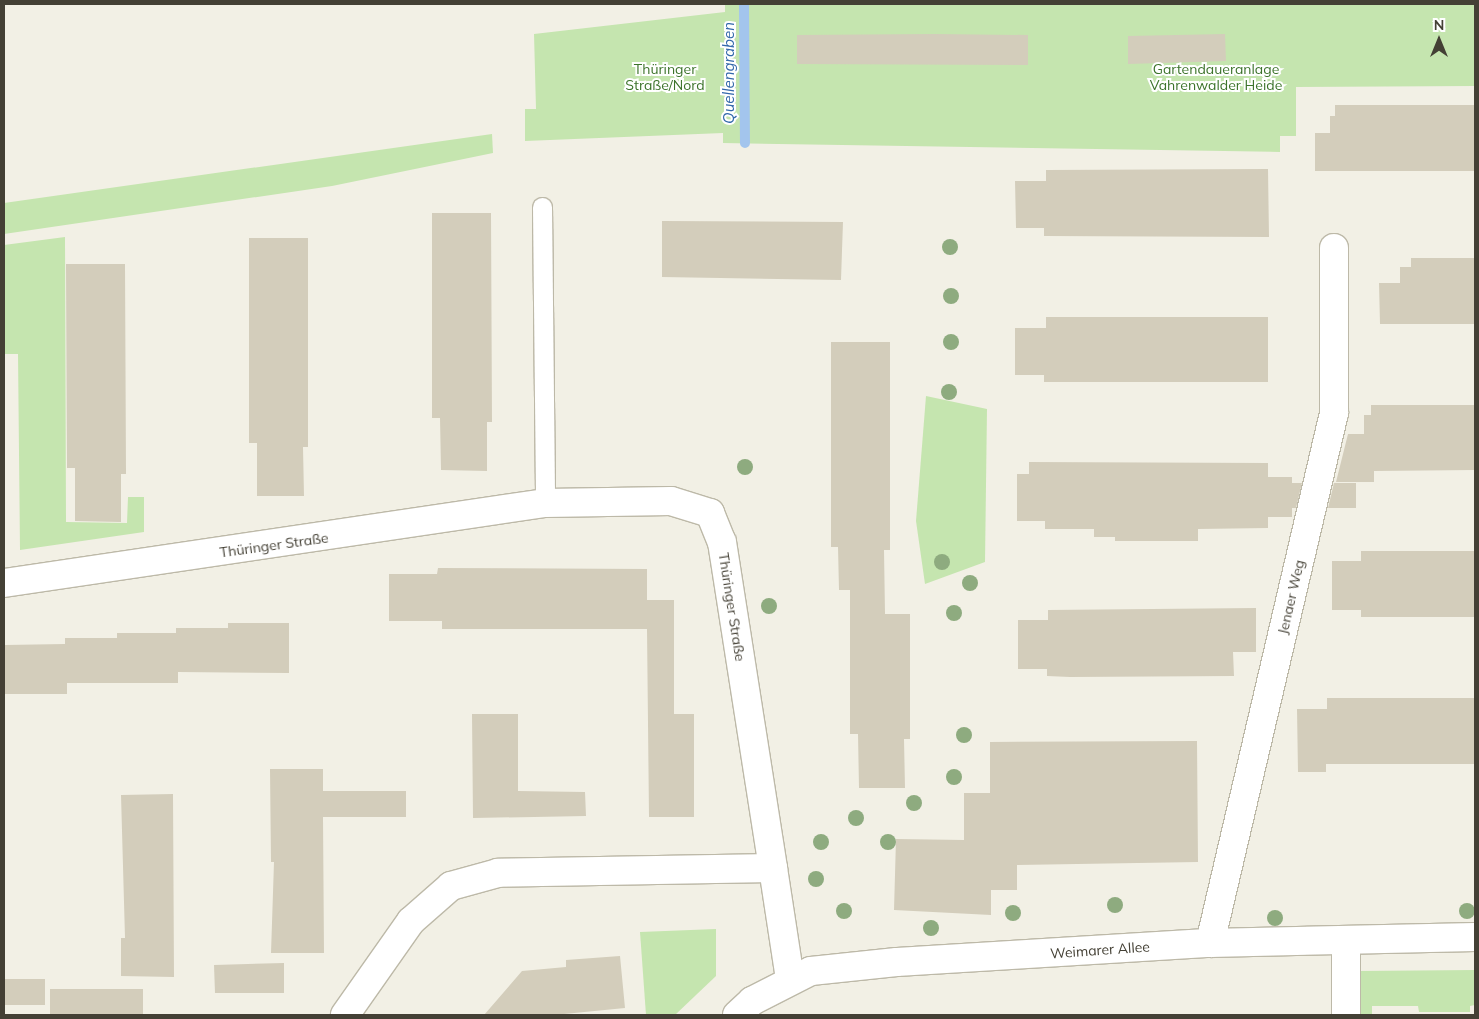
<!DOCTYPE html>
<html>
<head>
<meta charset="utf-8">
<style>
	body { margin:0 }
	#map { position:relative; width:1479px; height:1019px; overflow:hidden; background:#f2f0e5; font-family:Mulish,sans-serif }
	div>[style] { position:absolute }
	[style*='--x'] { left:calc(var(--x)*1px); top:calc(var(--y)*1px); width:calc(var(--w)*1px); rotate:calc(var(--a)*1deg) }
	.green>* { inset:0; background:#c5e5af }
	.stream>* { height:10px; margin:-5px; padding:0 5px; transform-origin:5px; border-radius:5px; background:#a3c5ed }
	.building>* { inset:0; background:#d3cdbb }
	.roads { filter:drop-shadow(1px 0 #bdb9a8) drop-shadow(-1px 0 #bdb9a8) drop-shadow(0 1px #bdb9a8) drop-shadow(0 -1px #bdb9a8) }
	.lane>* { height:19px; margin:-9.5px; padding:0 9.5px; transform-origin:9.5px; border-radius:9.5px; background:#fff }
	.street>* { height:28px; margin:-14px; padding:0 14px; transform-origin:14px; border-radius:14px; background:#fff }
	.trees>* { width:16px; height:16px; margin:-8px; border-radius:50%; background:#8eab7f }
	span { translate:-50% -50%; white-space:nowrap; text-align:center; line-height:1.15; -webkit-text-stroke:4px #fff; paint-order:stroke }
	.park-label { font-size:14px; color:#3c732b }
	.street-label { font-size:14px; color:#444035 }
	.water-label { font-size:15px; color:#3368ab; font-style:italic }
	.frame { position:absolute; inset:0; border:5px solid #444035; pointer-events:none }
	.north { position:absolute; left:1414px; top:15px; width:50px; height:50px; -webkit-text-stroke:4px #fff; paint-order:stroke; rotate:0deg; font-size:14px; font-weight:700; line-height:20px; text-align:center; color:#444035 }
	.north::after { content:''; display:block; margin:auto; width:18px; height:22px; background:#444035; clip-path:polygon(50% 0,100% 100%,50% 72%,0 100%) }
</style>
</head>
<body>
<div id="map">
	<div class="green">
		<div style="clip-path:polygon(725px 4px,1475px 4px,1475px 86px,1296px 87px,1296px 136px,1280px 136px,1280px 152px,723px 143px,723px 133px,525px 141px,525px 109px,536px 109px,534px 34px,725px 12px)"></div>
		<div style="clip-path:polygon(492px 134px,493px 153px,332px 186px,4px 234px,4px 203px)"></div>
		<div style="clip-path:polygon(65px 237px,66px 522px,127px 523px,128px 497px,144px 497px,144px 532px,20px 550px,18px 354px,4px 354px,4px 245px)"></div>
		<div style="clip-path:polygon(926px 396px,987px 409px,985px 562px,925px 584px,916px 521px)"></div>
		<div style="clip-path:polygon(716px 929px,716px 976px,675px 1015px,646px 1015px,640px 932px)"></div>
		<div style="clip-path:polygon(1475px 970px,1475px 1005px,1470px 1006px,1470px 1012px,1419px 1012px,1418px 1006px,1372px 1006px,1372px 1015px,1359px 1015px,1358px 971px)"></div>
	</div>
	<div class="stream">
		<div style="--x:744;--y:4;--w:139;--a:89.6"></div>
	</div>
	<div class="building">
		<div style="clip-path:polygon(934px 34px,1028px 35px,1028px 65px,797px 64px,797px 35px)"></div>
		<div style="clip-path:polygon(1225px 34px,1226px 61px,1128px 64px,1128px 36px)"></div>
		<div style="clip-path:polygon(1335px 105px,1475px 105px,1475px 171px,1315px 171px,1315px 133px,1330px 133px,1330px 116px,1335px 116px)"></div>
		<div style="clip-path:polygon(1268px 169px,1269px 237px,1044px 236px,1044px 228px,1016px 228px,1015px 181px,1046px 181px,1046px 170px)"></div>
		<div style="clip-path:polygon(432px 213px,491px 213px,492px 422px,487px 422px,487px 471px,441px 470px,440px 418px,432px 418px)"></div>
		<div style="clip-path:polygon(662px 221px,843px 222px,841px 280px,662px 277px)"></div>
		<div style="clip-path:polygon(249px 238px,308px 238px,308px 447px,303px 447px,304px 496px,257px 496px,257px 443px,249px 443px)"></div>
		<div style="clip-path:polygon(1411px 258px,1475px 258px,1475px 324px,1380px 324px,1379px 283px,1400px 283px,1400px 267px,1411px 267px)"></div>
		<div style="clip-path:polygon(66px 264px,125px 264px,126px 474px,121px 474px,121px 522px,75px 521px,75px 468px,67px 468px)"></div>
		<div style="clip-path:polygon(1046px 317px,1268px 317px,1268px 382px,1044px 382px,1044px 375px,1015px 375px,1015px 328px,1046px 328px)"></div>
		<div style="clip-path:polygon(831px 342px,890px 342px,890px 550px,884px 550px,885px 614px,910px 614px,910px 739px,904px 739px,905px 788px,859px 788px,858px 734px,850px 734px,850px 590px,839px 590px,838px 547px,831px 547px)"></div>
		<div style="clip-path:polygon(1371px 405px,1475px 405px,1475px 470px,1374px 471px,1374px 482px,1336px 482px,1348px 434px,1364px 434px,1364px 415px,1371px 415px)"></div>
		<div style="clip-path:polygon(1029px 462px,1268px 463px,1268px 477px,1292px 477px,1292px 483px,1302px 483px,1296px 508px,1292px 508px,1292px 517px,1268px 517px,1268px 528px,1198px 529px,1198px 541px,1115px 541px,1115px 537px,1094px 537px,1094px 529px,1045px 529px,1045px 521px,1017px 521px,1017px 474px,1029px 474px)"></div>
		<div style="clip-path:polygon(1334px 483px,1356px 483px,1356px 508px,1328px 508px)"></div>
		<div style="clip-path:polygon(1361px 551px,1475px 551px,1475px 617px,1361px 617px,1361px 610px,1332px 610px,1332px 561px,1361px 561px)"></div>
		<div style="clip-path:polygon(438px 568px,647px 569px,647px 600px,674px 600px,674px 714px,694px 714px,694px 817px,649px 817px,647px 629px,442px 629px,442px 621px,389px 621px,389px 574px,437px 574px)"></div>
		<div style="clip-path:polygon(1256px 608px,1256px 652px,1233px 652px,1234px 676px,1070px 677px,1047px 676px,1047px 669px,1018px 669px,1018px 620px,1048px 620px,1048px 610px)"></div>
		<div style="clip-path:polygon(228px 623px,289px 623px,289px 673px,178px 672px,178px 683px,67px 683px,67px 694px,4px 694px,5px 645px,65px 644px,65px 638px,117px 638px,117px 633px,176px 633px,176px 628px,228px 628px)"></div>
		<div style="clip-path:polygon(1327px 698px,1475px 698px,1475px 764px,1326px 764px,1326px 772px,1298px 772px,1297px 709px,1327px 709px)"></div>
		<div style="clip-path:polygon(472px 714px,518px 714px,518px 791px,585px 792px,586px 816px,473px 818px)"></div>
		<div style="clip-path:polygon(1197px 741px,1198px 862px,1017px 865px,1017px 890px,991px 890px,991px 915px,894px 910px,896px 839px,964px 840px,964px 793px,990px 793px,990px 742px)"></div>
		<div style="clip-path:polygon(270px 769px,323px 769px,323px 791px,406px 791px,406px 817px,323px 817px,324px 953px,271px 953px,274px 862px,271px 862px)"></div>
		<div style="clip-path:polygon(173px 794px,174px 977px,121px 976px,121px 938px,125px 938px,121px 795px)"></div>
		<div style="clip-path:polygon(620px 956px,625px 1008px,554px 1015px,484px 1015px,522px 971px,566px 967px,566px 960px)"></div>
		<div style="clip-path:polygon(284px 963px,284px 993px,215px 993px,214px 965px)"></div>
		<div style="clip-path:polygon(4px 979px,45px 979px,45px 1005px,4px 1005px)"></div>
		<div style="clip-path:polygon(50px 989px,143px 989px,143px 1015px,50px 1015px)"></div>
	</div>
	<div class="roads">
		<div class="lane">
			<div style="--x:542;--y:207;--w:296;--a:89.4"></div>
		</div>
		<div class="street">
			<div style="--x:4;--y:583;--w:547;--a:-8.41"></div>
			<div style="--x:545;--y:503;--w:126;--a:-0.9"></div>
			<div style="--x:671;--y:501;--w:41;--a:17.1"></div>
			<div style="--x:710;--y:513;--w:31;--a:68"></div>
			<div style="--x:722;--y:542;--w:330;--a:81.1"></div>
			<div style="--x:773;--y:868;--w:275;--a:179"></div>
			<div style="--x:498;--y:873;--w:49;--a:164.5"></div>
			<div style="--x:451;--y:886;--w:53;--a:138.8"></div>
			<div style="--x:411;--y:921;--w:115;--a:125.1"></div>
			<div style="--x:773;--y:868;--w:112;--a:81.3"></div>
			<div style="--x:1346;--y:940;--w:75;--a:90"></div>
			<div style="--x:1210;--y:943;--w:544;--a:-76.83"></div>
			<div style="--x:1334;--y:413;--w:165;--a:-90"></div>
			<div style="--x:737;--y:1015;--w:21;--a:-43"></div>
			<div style="--x:752;--y:1001;--w:66;--a:-27"></div>
			<div style="--x:811;--y:971;--w:86;--a:-6"></div>
			<div style="--x:897;--y:962;--w:314;--a:-3.5"></div>
			<div style="--x:1210;--y:943;--w:265;--a:-1.3"></div>
		</div>
	</div>
	<div class="trees">
		<div style="left:950px;top:247px"></div>
		<div style="left:951px;top:296px"></div>
		<div style="left:951px;top:342px"></div>
		<div style="left:949px;top:392px"></div>
		<div style="left:745px;top:467px"></div>
		<div style="left:942px;top:562px"></div>
		<div style="left:970px;top:583px"></div>
		<div style="left:769px;top:606px"></div>
		<div style="left:954px;top:613px"></div>
		<div style="left:964px;top:735px"></div>
		<div style="left:954px;top:777px"></div>
		<div style="left:914px;top:803px"></div>
		<div style="left:856px;top:818px"></div>
		<div style="left:821px;top:842px"></div>
		<div style="left:888px;top:842px"></div>
		<div style="left:816px;top:879px"></div>
		<div style="left:1115px;top:905px"></div>
		<div style="left:844px;top:911px"></div>
		<div style="left:1467px;top:911px"></div>
		<div style="left:1013px;top:913px"></div>
		<div style="left:1275px;top:918px"></div>
		<div style="left:931px;top:928px"></div>
	</div>
	<div class="park-label">
		<span style="left:665px;top:77px">Thüringer<br>Straße/Nord</span>
		<span style="left:1216px;top:77px">Gartendaueranlage<br>Vahrenwalder Heide</span>
	</div>
	<div class="street-label">
		<span style="left:274px;top:545px;rotate:-8deg">Thüringer Straße</span>
		<span style="left:1291px;top:597px;rotate:-77deg">Jenaer Weg</span>
		<span style="left:732px;top:607px;rotate:81deg">Thüringer Straße</span>
		<span style="left:1100px;top:950px;rotate:-4deg">Weimarer Allee</span>
	</div>
	<div class="water-label">
		<span style="left:729px;top:73px;rotate:-90deg">Quellengraben</span>
	</div>
	<div class="frame"></div>
	<div class="north">N</div>
</div>
</body>
</html>
